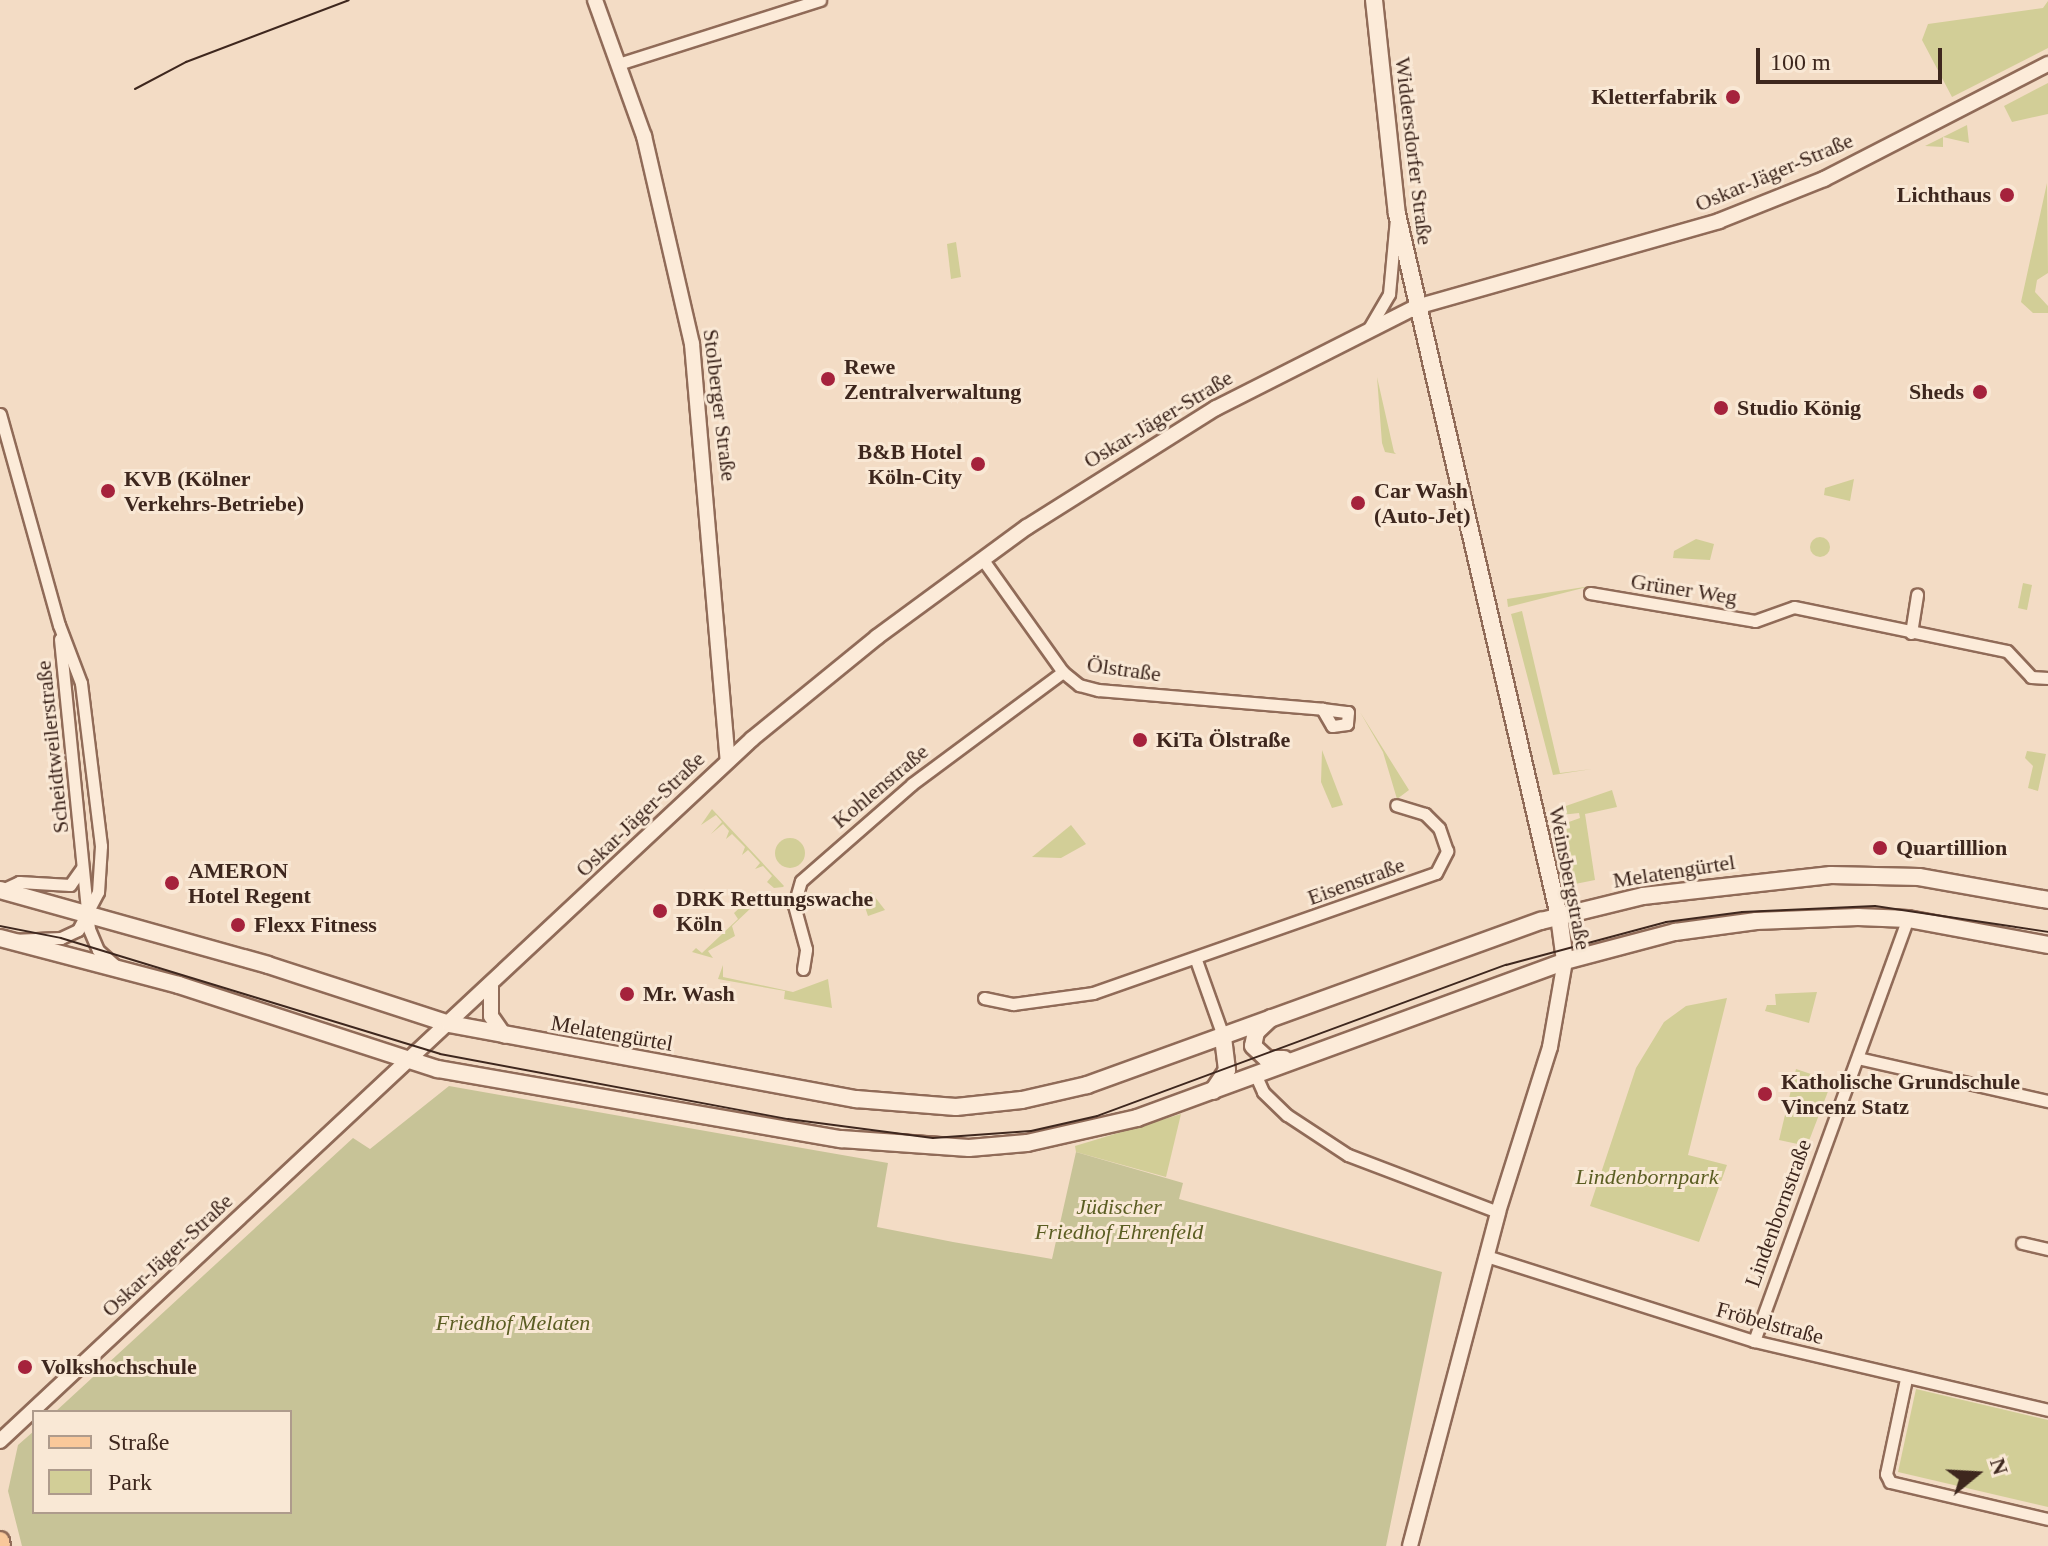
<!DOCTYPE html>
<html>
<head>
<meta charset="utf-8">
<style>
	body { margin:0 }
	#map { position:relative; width:2048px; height:1546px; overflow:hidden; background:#f3dcc5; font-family:"Times New Roman",serif }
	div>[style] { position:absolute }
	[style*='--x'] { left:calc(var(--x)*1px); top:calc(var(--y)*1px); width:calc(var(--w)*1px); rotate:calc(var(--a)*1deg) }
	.green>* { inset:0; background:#d2ce97 }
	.round { border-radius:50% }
	.cemetery>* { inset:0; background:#c7c397 }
	.roads { filter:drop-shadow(2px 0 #906b58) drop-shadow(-2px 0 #906b58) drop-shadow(0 2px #906b58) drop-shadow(0 -2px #906b58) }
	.minor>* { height:11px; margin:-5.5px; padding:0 5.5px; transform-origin:5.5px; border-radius:5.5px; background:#fcebd9 }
	.tertiary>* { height:14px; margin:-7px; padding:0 7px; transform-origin:7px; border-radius:7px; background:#fcebd9 }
	.secondary>* { height:16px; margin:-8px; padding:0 8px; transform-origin:8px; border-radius:8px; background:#fcebd9 }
	.primary>* { height:18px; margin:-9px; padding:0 9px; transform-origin:9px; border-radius:9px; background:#f9c89a }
	.tram>* { height:2px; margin:-1px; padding:0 1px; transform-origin:1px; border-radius:1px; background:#3e271e }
	.dots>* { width:22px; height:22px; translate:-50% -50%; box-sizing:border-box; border:4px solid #f9e8d5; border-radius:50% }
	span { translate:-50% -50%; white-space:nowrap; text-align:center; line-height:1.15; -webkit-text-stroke:6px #f9e8d5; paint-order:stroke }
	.poi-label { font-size:22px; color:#3e271e; font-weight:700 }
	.right { translate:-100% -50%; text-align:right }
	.left { translate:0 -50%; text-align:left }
	.street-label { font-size:22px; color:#3e271e }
	.park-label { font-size:22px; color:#5a5d22; font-style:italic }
	.legend { position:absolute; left:32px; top:1410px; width:260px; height:104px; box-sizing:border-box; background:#f9e8d5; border:2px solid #ae9b8c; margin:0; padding:10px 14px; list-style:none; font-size:24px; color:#3e271e }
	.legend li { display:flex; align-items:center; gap:16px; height:40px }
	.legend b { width:40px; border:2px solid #ae9b8c }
	.north { position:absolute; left:1936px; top:1434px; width:80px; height:80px; -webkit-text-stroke:6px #f9e8d5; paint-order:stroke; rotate:72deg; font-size:22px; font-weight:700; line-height:32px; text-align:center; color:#3e271e }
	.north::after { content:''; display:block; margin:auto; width:28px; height:36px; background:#3e271e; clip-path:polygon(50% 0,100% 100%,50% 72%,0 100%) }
	.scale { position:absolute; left:1756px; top:48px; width:186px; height:36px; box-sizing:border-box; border:4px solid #3e271e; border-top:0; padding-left:10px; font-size:24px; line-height:28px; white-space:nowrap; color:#3e271e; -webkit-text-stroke:6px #f9e8d5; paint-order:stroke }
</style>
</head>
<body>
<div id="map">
	<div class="green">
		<div style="clip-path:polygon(2048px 1px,2048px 48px,1952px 97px,1922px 40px,1928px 24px,2043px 8px)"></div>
		<div style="clip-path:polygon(2048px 83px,2048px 114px,2012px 122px,2004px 106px)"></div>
		<div style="clip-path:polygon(1967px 125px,1969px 143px,1943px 137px,1943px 147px,1925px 146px)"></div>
		<div style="clip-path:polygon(2047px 183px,2048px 273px,2037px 280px,2035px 292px,2048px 306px,2048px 313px,2033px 313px,2021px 302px)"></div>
		<div style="clip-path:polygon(956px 242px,961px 277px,951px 279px,947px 244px)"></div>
		<div style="clip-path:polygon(1377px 377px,1394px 452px,1396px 454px,1385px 452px,1382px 443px)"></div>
		<div style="clip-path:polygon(1854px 479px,1850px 501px,1824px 495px,1825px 488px)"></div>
		<div class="round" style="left:1810px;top:537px;width:20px;height:20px"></div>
		<div style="clip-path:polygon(1696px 539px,1714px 544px,1710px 560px,1673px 558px,1674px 551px)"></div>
		<div style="clip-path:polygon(2023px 583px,2032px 585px,2027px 610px,2018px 608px)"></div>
		<div style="clip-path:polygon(1591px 586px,1508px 607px,1507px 599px)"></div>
		<div style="clip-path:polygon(1522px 611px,1560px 773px,1592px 769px,1553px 775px,1511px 614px)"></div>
		<div style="clip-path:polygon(1360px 712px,1409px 790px,1397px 799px,1383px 752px)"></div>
		<div style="clip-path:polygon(1322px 750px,1343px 805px,1332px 808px,1321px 782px)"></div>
		<div style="clip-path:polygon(2027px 751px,2046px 754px,2038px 791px,2028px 788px,2033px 766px,2025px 758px)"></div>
		<div style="clip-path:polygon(1612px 790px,1617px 807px,1585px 814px,1595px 880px,1570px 885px,1566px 823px,1580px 818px,1579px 813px,1561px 815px,1560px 808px)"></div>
		<div style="clip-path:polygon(712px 809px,784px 886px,783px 887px,774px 888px,767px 882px,772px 876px,763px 866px,755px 869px,760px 863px,748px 850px,742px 855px,745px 847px,732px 834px,726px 839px,729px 831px,723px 824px,711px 834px,722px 822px,716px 815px,701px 825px)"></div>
		<div style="clip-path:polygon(1071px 825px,1086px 844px,1061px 858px,1032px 857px)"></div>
		<div class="round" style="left:775px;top:838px;width:30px;height:30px"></div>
		<div style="clip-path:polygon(871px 892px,885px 910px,868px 916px,862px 898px)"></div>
		<div style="clip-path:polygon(747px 901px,752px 907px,732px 926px,735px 936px,708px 951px,713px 958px,692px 952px,696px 948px,702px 953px,738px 919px,734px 913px)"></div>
		<div style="clip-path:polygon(723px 965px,723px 977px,793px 992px,828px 979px,832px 1008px,784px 999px,785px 991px,718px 979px)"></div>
		<div style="clip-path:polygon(1817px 992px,1809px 1023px,1765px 1011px,1767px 1005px,1776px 1005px,1775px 994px)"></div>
		<div style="clip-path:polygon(1727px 998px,1688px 1155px,1727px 1165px,1699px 1242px,1590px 1206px,1636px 1068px,1664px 1022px,1686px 1006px)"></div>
		<div style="clip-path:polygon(1796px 1069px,1832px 1081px,1807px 1146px,1779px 1140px)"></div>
		<div style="clip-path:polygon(1181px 1114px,1166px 1177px,1076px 1152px,1075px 1146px)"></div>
		<div style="clip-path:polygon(1916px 1389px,2048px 1420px,2048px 1507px,1898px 1472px)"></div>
	</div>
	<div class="cemetery">
		<div style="clip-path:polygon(449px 1086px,888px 1163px,877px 1227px,953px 1242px,1052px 1259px,1076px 1152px,1183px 1183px,1179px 1199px,1442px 1272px,1386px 1546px,22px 1546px,8px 1491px,18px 1445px,34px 1431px,34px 1512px,290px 1512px,290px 1412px,55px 1412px,353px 1138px,370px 1149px)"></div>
	</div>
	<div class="roads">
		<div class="minor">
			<div style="--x:618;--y:64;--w:212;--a:-17.6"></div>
			<div style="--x:1368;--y:330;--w:42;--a:-59.7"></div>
			<div style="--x:1389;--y:294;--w:76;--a:-84.7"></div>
			<div style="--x:0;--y:414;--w:219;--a:74.4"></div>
			<div style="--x:59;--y:625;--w:62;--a:69.2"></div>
			<div style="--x:81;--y:683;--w:164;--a:83"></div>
			<div style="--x:101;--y:846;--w:46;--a:93.7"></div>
			<div style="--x:98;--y:892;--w:43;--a:117.8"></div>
			<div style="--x:78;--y:930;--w:19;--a:155"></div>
			<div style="--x:61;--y:938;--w:50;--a:177.7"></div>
			<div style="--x:983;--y:560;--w:138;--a:54.5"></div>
			<div style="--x:1063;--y:672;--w:21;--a:39"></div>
			<div style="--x:1079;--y:685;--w:20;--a:15"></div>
			<div style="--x:1098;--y:690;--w:225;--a:4.8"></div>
			<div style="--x:1322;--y:709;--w:26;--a:7"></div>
			<div style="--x:1348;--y:712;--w:12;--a:95"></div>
			<div style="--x:1347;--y:724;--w:15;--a:172"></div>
			<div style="--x:1332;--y:726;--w:20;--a:-120"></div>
			<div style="--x:1590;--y:593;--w:167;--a:9.6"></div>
			<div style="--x:1755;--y:621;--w:41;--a:-19.7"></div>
			<div style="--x:1794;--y:607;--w:217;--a:11.7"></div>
			<div style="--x:2007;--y:651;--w:35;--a:47"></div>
			<div style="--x:2031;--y:677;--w:17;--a:3"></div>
			<div style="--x:1911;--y:633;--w:39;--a:-81"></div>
			<div style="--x:60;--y:639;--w:291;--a:84.3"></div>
			<div style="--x:89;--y:929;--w:23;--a:67"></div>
			<div style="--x:98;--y:950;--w:24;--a:42"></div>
			<div style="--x:2;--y:890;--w:19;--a:-25"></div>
			<div style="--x:19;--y:882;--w:51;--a:3.4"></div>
			<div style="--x:70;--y:885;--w:21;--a:-55"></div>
			<div style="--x:1196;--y:960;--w:81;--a:70.4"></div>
			<div style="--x:803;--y:969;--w:20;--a:-81"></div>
			<div style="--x:806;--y:949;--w:46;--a:-105.3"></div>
			<div style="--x:794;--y:905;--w:25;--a:-74"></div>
			<div style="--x:801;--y:881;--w:147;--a:-41.1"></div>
			<div style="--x:912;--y:784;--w:188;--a:-36.6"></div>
			<div style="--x:984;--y:998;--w:30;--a:12"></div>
			<div style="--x:1013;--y:1004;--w:81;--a:-7.8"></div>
			<div style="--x:1093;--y:993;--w:363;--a:-19.3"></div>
			<div style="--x:1436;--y:873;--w:25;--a:-63"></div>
			<div style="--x:1447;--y:851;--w:24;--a:-109"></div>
			<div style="--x:1439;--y:828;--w:20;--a:-135"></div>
			<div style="--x:1425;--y:814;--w:30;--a:-163"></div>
			<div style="--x:1858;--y:1058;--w:195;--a:12.8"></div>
			<div style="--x:1256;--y:1076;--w:17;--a:66"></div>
			<div style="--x:1263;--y:1092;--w:33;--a:44"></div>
			<div style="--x:1287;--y:1115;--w:73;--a:33.3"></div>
			<div style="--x:1348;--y:1155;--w:160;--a:20.8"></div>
			<div style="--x:2022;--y:1243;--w:27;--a:13"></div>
			<div style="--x:1486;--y:1256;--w:281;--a:17.6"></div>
			<div style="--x:1754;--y:1341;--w:302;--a:13.2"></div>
			<div style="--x:1754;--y:1341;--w:449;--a:-70"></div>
			<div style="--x:1906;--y:1379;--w:97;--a:101.9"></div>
			<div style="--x:1886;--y:1474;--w:9;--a:63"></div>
			<div style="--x:1890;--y:1482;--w:162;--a:13.2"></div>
		</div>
		<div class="tertiary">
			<div style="--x:595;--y:0;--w:145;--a:70.2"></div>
			<div style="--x:644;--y:136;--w:213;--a:77"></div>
			<div style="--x:692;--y:344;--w:418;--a:85.1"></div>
			<div style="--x:491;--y:986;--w:30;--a:90"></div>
			<div style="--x:491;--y:1016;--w:24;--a:55"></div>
			<div style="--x:0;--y:1441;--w:1029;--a:-43.03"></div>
			<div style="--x:752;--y:739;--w:161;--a:-39.2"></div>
			<div style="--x:877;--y:637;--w:186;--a:-36.3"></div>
			<div style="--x:1027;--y:527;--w:223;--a:-32.2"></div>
			<div style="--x:1216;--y:408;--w:224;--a:-26.8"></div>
			<div style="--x:1416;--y:307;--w:315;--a:-15.8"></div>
			<div style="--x:1719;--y:221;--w:113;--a:-21.8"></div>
			<div style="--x:1824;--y:179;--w:252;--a:-27.2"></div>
			<div style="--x:1410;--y:1546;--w:345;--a:-75.2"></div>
			<div style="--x:1498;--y:1212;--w:173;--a:-72.5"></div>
			<div style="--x:1550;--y:1047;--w:87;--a:-80.1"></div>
		</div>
		<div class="secondary">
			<div style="--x:1374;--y:0;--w:215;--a:83.9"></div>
			<div style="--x:1397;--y:214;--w:720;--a:77.01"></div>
			<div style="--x:1559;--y:916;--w:45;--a:82.4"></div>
			<div style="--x:0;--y:890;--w:278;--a:15.6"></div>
			<div style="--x:268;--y:965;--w:191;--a:18"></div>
			<div style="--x:450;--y:1024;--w:413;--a:10.5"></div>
			<div style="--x:856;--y:1099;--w:100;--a:4.6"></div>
			<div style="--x:956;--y:1107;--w:66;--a:-6.1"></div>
			<div style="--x:1022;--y:1100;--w:67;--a:-13"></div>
			<div style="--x:1087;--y:1085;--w:483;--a:-19.9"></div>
			<div style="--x:1541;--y:921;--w:105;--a:-13.8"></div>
			<div style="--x:1643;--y:896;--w:189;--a:-6.4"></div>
			<div style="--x:1831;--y:875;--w:88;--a:1.3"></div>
			<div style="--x:1919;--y:877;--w:131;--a:10.1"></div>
			<div style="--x:0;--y:938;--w:185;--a:14.7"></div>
			<div style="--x:179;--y:985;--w:272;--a:18"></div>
			<div style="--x:438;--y:1069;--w:409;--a:9.9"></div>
			<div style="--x:841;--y:1139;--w:128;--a:4"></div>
			<div style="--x:969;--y:1148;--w:58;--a:-4.9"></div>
			<div style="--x:1027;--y:1143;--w:113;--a:-12.8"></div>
			<div style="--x:1137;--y:1118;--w:456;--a:-20.1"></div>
			<div style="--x:1565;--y:961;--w:114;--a:-14.8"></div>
			<div style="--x:1675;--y:932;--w:82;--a:-7.7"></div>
			<div style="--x:1756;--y:921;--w:102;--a:-2.2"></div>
			<div style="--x:1858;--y:917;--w:50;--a:2.3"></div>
			<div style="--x:1908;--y:919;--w:142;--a:10.5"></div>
			<div style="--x:1271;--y:1018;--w:21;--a:137"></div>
			<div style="--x:1256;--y:1032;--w:14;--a:102"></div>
			<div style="--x:1253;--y:1046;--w:19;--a:43"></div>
			<div style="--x:1267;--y:1059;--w:17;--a:0"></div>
			<div style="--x:1213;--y:1091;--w:25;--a:-56"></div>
			<div style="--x:1227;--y:1070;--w:34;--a:-97"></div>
		</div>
		<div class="primary">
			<div style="--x:0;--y:1541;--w:5;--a:79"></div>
		</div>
	</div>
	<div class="tram">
		<div style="--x:135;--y:89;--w:58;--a:-27.9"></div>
		<div style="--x:186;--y:62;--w:174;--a:-20.8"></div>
		<div style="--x:0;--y:926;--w:62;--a:11.1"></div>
		<div style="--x:61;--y:938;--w:396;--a:17"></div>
		<div style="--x:440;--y:1054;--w:354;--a:10.6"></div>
		<div style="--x:788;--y:1119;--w:146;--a:7.5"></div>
		<div style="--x:933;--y:1138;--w:98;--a:-4.1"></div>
		<div style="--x:1031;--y:1131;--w:68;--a:-12.8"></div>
		<div style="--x:1097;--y:1116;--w:436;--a:-20.3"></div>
		<div style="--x:1506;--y:965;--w:166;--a:-15"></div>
		<div style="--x:1666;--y:922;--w:77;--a:-7.5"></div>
		<div style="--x:1742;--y:912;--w:133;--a:-2.6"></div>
		<div style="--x:1875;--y:906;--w:175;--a:8.5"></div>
	</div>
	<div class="dots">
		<div style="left:1733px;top:97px;background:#a5223c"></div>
		<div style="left:2007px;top:195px;background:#a5223c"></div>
		<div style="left:828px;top:379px;background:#a5223c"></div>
		<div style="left:1980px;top:392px;background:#a5223c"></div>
		<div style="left:1721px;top:408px;background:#a5223c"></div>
		<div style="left:978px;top:464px;background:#a5223c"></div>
		<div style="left:108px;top:491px;background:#a5223c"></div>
		<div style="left:1358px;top:503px;background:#a5223c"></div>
		<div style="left:1140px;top:740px;background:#a5223c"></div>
		<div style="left:1880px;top:848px;background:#a5223c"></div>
		<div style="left:172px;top:883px;background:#a5223c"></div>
		<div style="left:660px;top:911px;background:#a5223c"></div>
		<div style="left:238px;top:925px;background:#a5223c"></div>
		<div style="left:627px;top:994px;background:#a5223c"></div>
		<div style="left:1765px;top:1094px;background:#a5223c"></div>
		<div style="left:25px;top:1367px;background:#a5223c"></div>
	</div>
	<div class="poi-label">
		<span class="right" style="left:1717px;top:97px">Kletterfabrik</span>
		<span class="right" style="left:1991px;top:195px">Lichthaus</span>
		<span class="left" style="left:844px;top:379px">Rewe<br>Zentralverwaltung</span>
		<span class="right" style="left:1964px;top:392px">Sheds</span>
		<span class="left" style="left:1737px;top:408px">Studio König</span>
		<span class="right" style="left:962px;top:464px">B&amp;B Hotel<br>Köln-City</span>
		<span class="left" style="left:124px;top:491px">KVB (Kölner<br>Verkehrs-Betriebe)</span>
		<span class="left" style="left:1374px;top:503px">Car Wash<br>(Auto-Jet)</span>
		<span class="left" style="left:1156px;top:740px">KiTa Ölstraße</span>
		<span class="left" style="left:1896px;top:848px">Quartilllion</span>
		<span class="left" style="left:188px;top:883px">AMERON<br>Hotel Regent</span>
		<span class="left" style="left:676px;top:911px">DRK Rettungswache<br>Köln</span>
		<span class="left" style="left:254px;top:925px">Flexx Fitness</span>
		<span class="left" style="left:643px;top:994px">Mr. Wash</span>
		<span class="left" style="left:1781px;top:1094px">Katholische Grundschule<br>Vincenz Statz</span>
		<span class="left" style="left:41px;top:1367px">Volkshochschule</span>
	</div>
	<div class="street-label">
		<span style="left:1414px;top:151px;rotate:83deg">Widdersdorfer Straße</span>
		<span style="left:1774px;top:172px;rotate:-23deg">Oskar-Jäger-Straße</span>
		<span style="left:720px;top:405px;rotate:83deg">Stolberger Straße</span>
		<span style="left:1158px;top:419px;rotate:-31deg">Oskar-Jäger-Straße</span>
		<span style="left:1684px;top:589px;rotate:9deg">Grüner Weg</span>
		<span style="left:1124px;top:669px;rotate:8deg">Ölstraße</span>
		<span style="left:52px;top:747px;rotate:-96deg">Scheidtweilerstraße</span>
		<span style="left:880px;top:786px;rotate:-40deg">Kohlenstraße</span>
		<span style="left:640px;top:814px;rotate:-44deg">Oskar-Jäger-Straße</span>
		<span style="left:1674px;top:871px;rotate:-9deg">Melatengürtel</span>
		<span style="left:1570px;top:878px;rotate:79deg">Weinsbergstraße</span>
		<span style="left:1356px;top:881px;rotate:-20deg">Eisenstraße</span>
		<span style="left:612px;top:1033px;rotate:10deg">Melatengürtel</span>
		<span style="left:1778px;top:1213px;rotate:-70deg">Lindenbornstraße</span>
		<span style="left:167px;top:1255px;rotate:-43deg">Oskar-Jäger-Straße</span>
		<span style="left:1770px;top:1323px;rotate:15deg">Fröbelstraße</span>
	</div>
	<div class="park-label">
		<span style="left:1647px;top:1177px">Lindenbornpark</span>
		<span style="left:1119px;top:1219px">Jüdischer<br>Friedhof Ehrenfeld</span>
		<span style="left:513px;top:1323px">Friedhof Melaten</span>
	</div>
	<ul class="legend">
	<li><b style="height:10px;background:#f9c89a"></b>Straße</li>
	<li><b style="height:22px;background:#d2ce97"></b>Park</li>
	</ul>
	<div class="north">N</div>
	<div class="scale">100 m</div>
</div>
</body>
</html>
